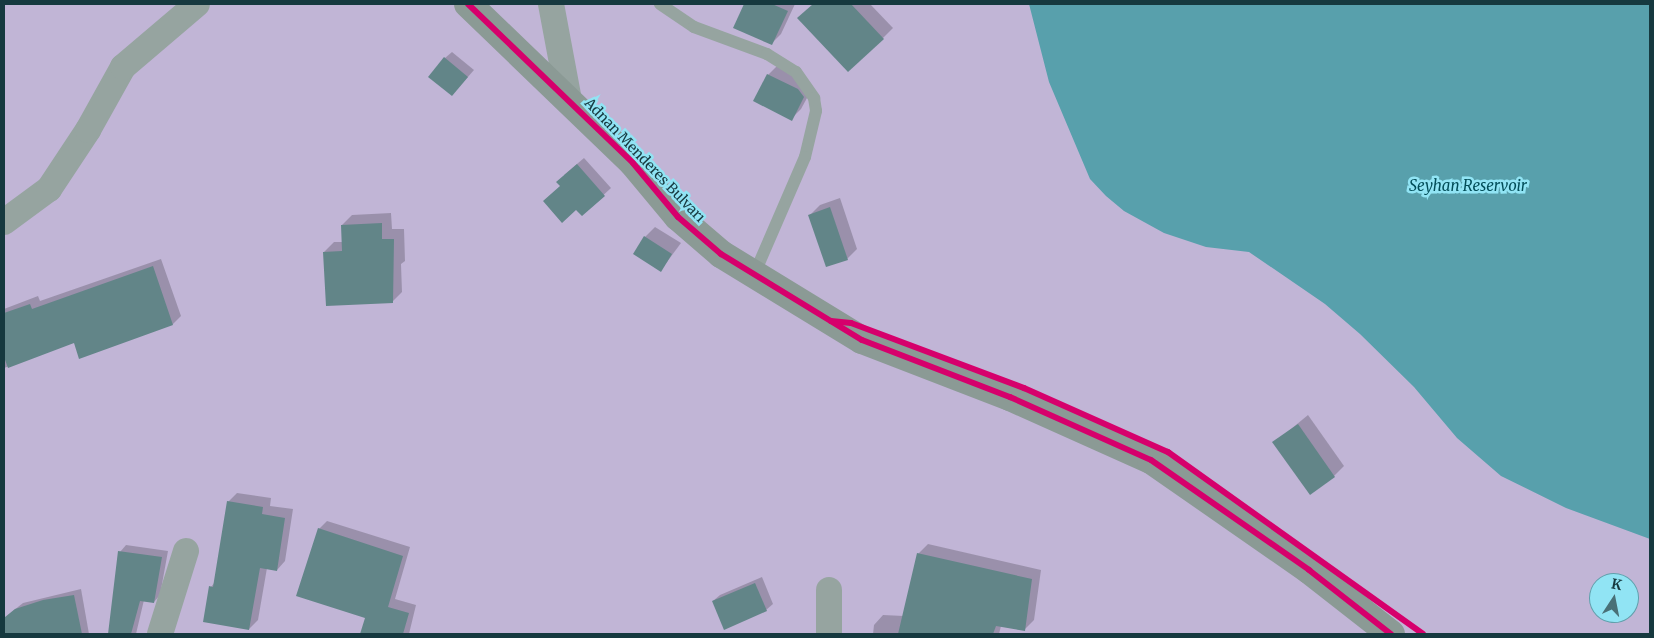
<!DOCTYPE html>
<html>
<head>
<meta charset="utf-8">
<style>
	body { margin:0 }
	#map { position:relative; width:1654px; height:638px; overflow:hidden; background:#a7d5de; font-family:Merriweather,serif }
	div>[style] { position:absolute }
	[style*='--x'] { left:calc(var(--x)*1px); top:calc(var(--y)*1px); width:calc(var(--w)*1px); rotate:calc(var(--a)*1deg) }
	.green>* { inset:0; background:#c1b5d6 }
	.water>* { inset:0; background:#58a0ac }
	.shadow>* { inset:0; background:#0003 }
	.building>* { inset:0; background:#628588 }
	.lane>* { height:12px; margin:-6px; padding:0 6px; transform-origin:6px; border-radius:6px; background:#96a4a0 }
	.street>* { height:26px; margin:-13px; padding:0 13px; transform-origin:13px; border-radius:13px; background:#96a4a0 }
	.secondary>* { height:28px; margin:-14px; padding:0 14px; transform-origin:14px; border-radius:14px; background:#8b9a95 }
	.cycleway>* { height:6px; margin:-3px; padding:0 3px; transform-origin:3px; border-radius:3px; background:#d6006c }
	span { translate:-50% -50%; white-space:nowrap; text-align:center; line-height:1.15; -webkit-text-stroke:5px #91e4f4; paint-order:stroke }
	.street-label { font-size:14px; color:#16393f }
	.water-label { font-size:15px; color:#024d58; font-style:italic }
	.frame { position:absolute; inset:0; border:5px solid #16393f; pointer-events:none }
	.north { position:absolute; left:1589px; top:573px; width:50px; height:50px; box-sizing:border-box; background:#91e4f4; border:1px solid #60a0ac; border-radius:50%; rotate:11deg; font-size:14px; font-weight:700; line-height:20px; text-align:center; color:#16393f }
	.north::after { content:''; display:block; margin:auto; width:18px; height:22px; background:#497077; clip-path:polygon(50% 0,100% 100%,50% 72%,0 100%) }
</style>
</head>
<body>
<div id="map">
	<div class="green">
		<div style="clip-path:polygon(evenodd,4px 4px,1650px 4px,1650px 634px,4px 634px,4px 4px,1599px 583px,1629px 583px,1629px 613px,1599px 613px,1599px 583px)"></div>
	</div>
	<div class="water">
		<div style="clip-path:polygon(1029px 4px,1650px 4px,1650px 539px,1566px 508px,1501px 476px,1457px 438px,1414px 387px,1360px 334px,1325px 304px,1249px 252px,1206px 247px,1164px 233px,1124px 211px,1106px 196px,1090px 179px,1049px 82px)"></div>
	</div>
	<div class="shadow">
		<div style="clip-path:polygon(745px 4px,795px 4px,781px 34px,771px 44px,735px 27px)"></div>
		<div style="clip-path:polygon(814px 4px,870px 4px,893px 28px,883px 38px,799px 18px)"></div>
		<div style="clip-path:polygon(452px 52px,474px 70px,452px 95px,445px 58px)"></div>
		<div style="clip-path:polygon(778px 65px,813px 87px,801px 109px,791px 119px,768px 75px)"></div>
		<div style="clip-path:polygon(584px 158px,611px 188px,582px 215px,564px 175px)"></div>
		<div style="clip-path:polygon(840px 198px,857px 249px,847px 259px,810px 215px,820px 205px)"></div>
		<div style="clip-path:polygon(391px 213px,392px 229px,404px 229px,405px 261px,401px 264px,402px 292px,392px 302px,324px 252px,334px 242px,343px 242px,342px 225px,352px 215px)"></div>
		<div style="clip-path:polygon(655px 227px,681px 243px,661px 270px,645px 237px)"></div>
		<div style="clip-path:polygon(161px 259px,181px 316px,173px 324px,80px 357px,75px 342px,4px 368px,4px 309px,38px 296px,40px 301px)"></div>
		<div style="clip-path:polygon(1308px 415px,1344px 466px,1334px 476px,1274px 443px)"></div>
		<div style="clip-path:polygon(237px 493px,271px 498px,270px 506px,293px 509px,285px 561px,277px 570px,267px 568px,258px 620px,249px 629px,211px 587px,215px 582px,228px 502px)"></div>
		<div style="clip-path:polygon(327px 521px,410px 547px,395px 599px,416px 605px,409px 634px,361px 634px,366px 617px,319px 529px)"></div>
		<div style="clip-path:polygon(928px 544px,1041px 570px,1034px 620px,1024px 630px,1001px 626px,999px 634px,873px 634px,874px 625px,883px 615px,904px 616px,918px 554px)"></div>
		<div style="clip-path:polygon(126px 545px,168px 551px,160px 595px,154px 602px,144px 600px,136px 634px,109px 634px,120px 552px)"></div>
		<div style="clip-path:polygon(762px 577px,773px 604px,766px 610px,713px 601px,720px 595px)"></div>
		<div style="clip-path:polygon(81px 589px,89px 634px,4px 634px,4px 618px,23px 603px)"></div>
	</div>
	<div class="building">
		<div style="clip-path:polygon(744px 4px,772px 4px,788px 11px,772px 45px,733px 28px)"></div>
		<div style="clip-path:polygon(813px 4px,851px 4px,884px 39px,848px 72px,797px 18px)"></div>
		<div style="clip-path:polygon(444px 57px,468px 77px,452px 96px,428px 77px)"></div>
		<div style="clip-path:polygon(767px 74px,798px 89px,804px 97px,792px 121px,753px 101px)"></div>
		<div style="clip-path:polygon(577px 164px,605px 196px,582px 216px,576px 210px,562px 223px,543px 201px,560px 186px,556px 182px)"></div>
		<div style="clip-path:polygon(830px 207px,848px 260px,826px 267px,808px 215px)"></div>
		<div style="clip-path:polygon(382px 223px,382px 239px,394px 239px,393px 303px,326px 306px,323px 252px,342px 251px,341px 225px)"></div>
		<div style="clip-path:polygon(644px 236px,672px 254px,661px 272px,633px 254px)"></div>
		<div style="clip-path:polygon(153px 266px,173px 325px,79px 359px,74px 343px,8px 368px,4px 357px,4px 313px,30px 304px,32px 309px)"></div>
		<div style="clip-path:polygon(1298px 424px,1335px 477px,1310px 495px,1272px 442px)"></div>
		<div style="clip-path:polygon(227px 501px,263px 507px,262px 514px,285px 518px,277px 571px,260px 568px,249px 630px,203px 622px,209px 586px,213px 587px)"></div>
		<div style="clip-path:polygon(318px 528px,403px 556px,388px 607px,409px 613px,403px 634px,360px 634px,365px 618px,296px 596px)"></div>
		<div style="clip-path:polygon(118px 551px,162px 557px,154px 603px,140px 601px,131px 634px,108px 634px)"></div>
		<div style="clip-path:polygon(917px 553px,1032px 579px,1025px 631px,996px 626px,993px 634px,898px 634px)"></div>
		<div style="clip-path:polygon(755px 583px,767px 611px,724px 630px,712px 601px)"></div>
		<div style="clip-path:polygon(74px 595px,82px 634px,4px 634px,4px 618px,15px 609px,43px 600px)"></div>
	</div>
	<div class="lane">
		<div style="--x:660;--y:4;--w:41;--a:34.1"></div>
		<div style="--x:694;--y:27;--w:78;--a:20.3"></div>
		<div style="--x:767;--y:54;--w:34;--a:32"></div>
		<div style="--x:796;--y:72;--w:32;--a:55"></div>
		<div style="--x:814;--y:98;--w:13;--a:81"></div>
		<div style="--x:816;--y:111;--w:47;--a:103.4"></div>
		<div style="--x:805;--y:157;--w:129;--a:113.4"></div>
	</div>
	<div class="street">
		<div style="--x:551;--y:4;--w:98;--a:79.4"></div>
		<div style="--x:4;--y:222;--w:56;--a:-36.3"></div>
		<div style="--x:49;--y:189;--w:71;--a:-56.5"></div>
		<div style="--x:88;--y:130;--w:72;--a:-60.9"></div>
		<div style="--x:123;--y:67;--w:97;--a:-40.4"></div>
		<div style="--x:160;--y:634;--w:87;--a:-72.6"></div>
		<div style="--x:829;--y:634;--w:44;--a:-90"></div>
	</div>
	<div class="secondary">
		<div style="--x:468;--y:4;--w:229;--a:43.9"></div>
		<div style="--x:633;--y:163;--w:70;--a:50.2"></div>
		<div style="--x:678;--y:217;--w:57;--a:40.7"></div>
		<div style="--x:721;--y:254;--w:165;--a:31.4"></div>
		<div style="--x:862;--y:340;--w:159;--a:21.1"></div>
		<div style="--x:1010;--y:397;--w:154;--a:24.1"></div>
		<div style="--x:1151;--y:460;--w:193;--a:34.8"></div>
		<div style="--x:1309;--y:570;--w:104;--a:38"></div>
	</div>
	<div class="cycleway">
		<div style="--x:468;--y:4;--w:229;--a:43.9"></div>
		<div style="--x:633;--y:163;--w:70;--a:50.2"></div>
		<div style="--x:678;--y:217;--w:57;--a:40.7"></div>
		<div style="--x:721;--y:254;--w:165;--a:31.4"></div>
		<div style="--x:862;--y:340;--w:159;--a:21.1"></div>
		<div style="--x:1010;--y:397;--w:154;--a:24.1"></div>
		<div style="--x:1151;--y:460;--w:193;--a:34.8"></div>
		<div style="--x:1309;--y:570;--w:104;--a:38"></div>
		<div style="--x:831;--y:321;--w:20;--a:6"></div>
		<div style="--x:851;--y:323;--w:185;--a:20.6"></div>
		<div style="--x:1024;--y:388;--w:158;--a:24"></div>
		<div style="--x:1168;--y:452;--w:313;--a:35.5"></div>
	</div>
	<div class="street-label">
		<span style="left:645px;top:160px;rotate:46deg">Adnan Menderes Bulvarı</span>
	</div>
	<div class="water-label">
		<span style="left:1468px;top:186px">Seyhan Reservoir</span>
	</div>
	<div class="frame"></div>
	<div class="north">K</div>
</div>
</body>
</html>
